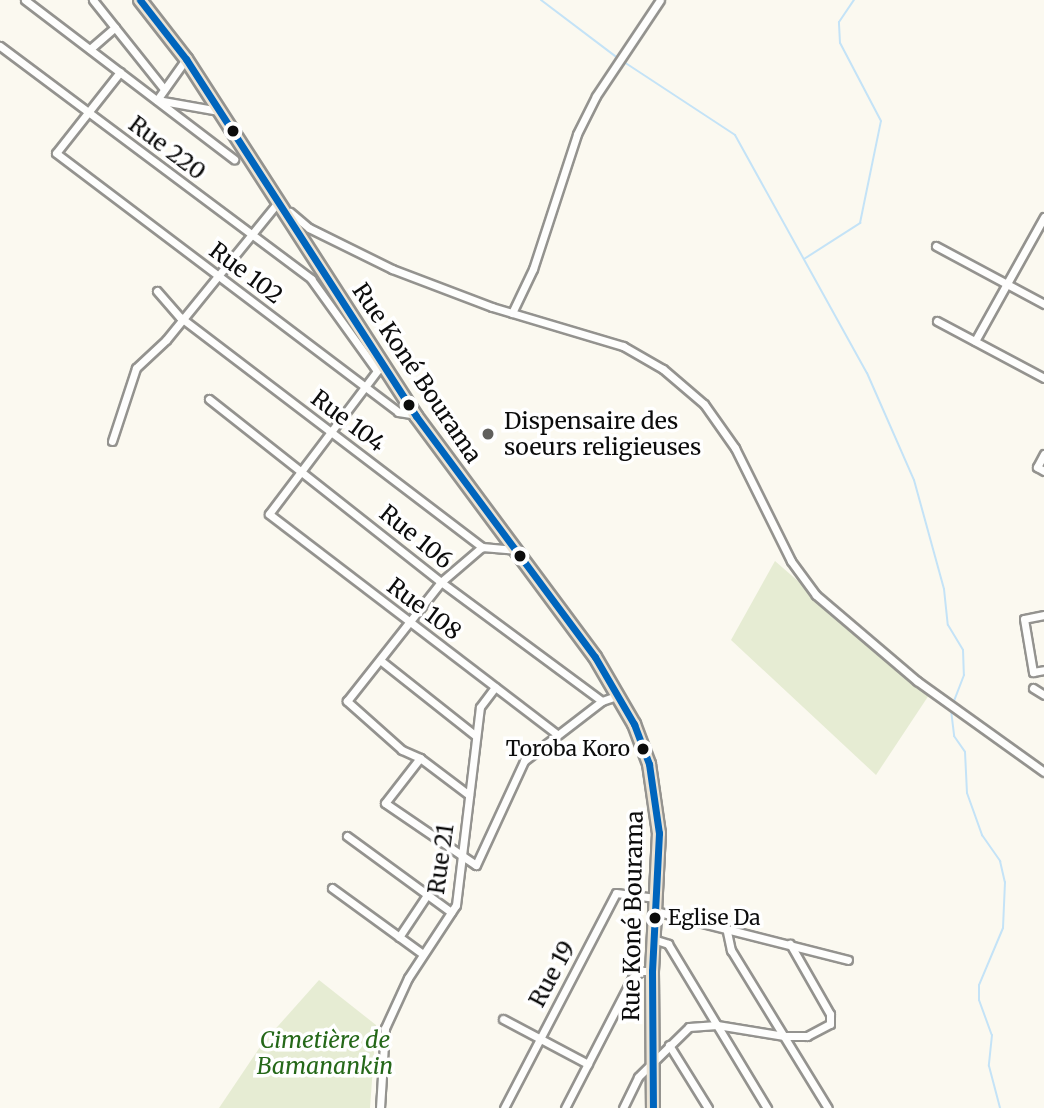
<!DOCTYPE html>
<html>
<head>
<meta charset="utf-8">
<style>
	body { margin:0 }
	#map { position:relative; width:1044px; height:1108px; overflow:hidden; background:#fbf9f0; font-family:Merriweather,serif }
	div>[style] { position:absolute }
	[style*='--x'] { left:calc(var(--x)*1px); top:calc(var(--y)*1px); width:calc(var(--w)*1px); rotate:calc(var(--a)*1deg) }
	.cemetery>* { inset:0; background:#e6ecd3 }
	.stream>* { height:2px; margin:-1px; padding:0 1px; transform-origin:1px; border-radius:1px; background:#c4e3f7 }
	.roads { filter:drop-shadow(2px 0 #94938f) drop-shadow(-2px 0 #94938f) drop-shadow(0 2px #94938f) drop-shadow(0 -2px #94938f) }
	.minor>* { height:7px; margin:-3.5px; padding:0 3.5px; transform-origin:3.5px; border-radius:3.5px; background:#fefefd }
	.trunk>* { height:12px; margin:-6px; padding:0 6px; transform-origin:6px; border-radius:6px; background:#ece4d5 }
	.bus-1>* { height:7px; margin:-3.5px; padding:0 3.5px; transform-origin:3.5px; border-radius:3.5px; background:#0065bd }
	.dots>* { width:19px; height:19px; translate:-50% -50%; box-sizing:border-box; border:4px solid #fff; border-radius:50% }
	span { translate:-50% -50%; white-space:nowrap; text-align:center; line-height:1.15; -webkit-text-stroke:7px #fff; paint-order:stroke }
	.bus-label { font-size:21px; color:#0c0c0c }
	.right { translate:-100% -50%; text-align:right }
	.left { translate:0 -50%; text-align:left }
	.street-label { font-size:23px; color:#0c0c0c }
	.poi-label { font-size:23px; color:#0c0c0c }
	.park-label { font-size:23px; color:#256819; font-style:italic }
</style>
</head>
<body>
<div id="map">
	<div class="cemetery">
		<div style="clip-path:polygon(775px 561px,929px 695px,876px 775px,731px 640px)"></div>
		<div style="clip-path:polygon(319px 980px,376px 1025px,370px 1108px,219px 1108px,262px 1044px)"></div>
	</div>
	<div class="stream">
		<div style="--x:541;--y:0;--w:98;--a:37.1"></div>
		<div style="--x:624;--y:62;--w:133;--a:33.3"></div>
		<div style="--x:735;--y:135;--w:272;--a:61"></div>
		<div style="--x:867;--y:373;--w:117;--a:66.3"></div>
		<div style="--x:914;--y:480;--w:113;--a:74.6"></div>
		<div style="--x:944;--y:589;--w:36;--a:84"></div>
		<div style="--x:948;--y:625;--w:29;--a:59"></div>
		<div style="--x:963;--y:650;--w:25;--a:88"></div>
		<div style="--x:964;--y:675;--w:31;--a:111"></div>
		<div style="--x:804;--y:259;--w:67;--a:-32.7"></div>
		<div style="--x:860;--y:223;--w:104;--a:-78.4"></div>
		<div style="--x:881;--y:121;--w:88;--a:-117.7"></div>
		<div style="--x:840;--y:43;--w:21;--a:-93"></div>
		<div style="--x:839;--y:22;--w:27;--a:-56"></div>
		<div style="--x:951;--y:710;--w:26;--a:83"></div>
		<div style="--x:954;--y:736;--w:19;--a:55"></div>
		<div style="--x:965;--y:752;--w:41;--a:87.2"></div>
		<div style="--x:967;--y:793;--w:45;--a:70.3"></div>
		<div style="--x:982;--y:835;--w:32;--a:55"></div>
		<div style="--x:1000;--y:861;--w:22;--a:77"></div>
		<div style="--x:1005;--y:882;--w:46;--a:92.5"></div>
		<div style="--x:1003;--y:928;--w:62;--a:112.8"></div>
		<div style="--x:979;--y:985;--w:15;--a:90"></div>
		<div style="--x:979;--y:1000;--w:37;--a:70"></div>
		<div style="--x:992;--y:1035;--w:31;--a:96"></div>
		<div style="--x:989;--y:1066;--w:43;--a:75.3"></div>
	</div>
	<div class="roads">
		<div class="minor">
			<div style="--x:25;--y:0;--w:263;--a:37.3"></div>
			<div style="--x:93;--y:0;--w:114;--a:51.4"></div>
			<div style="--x:0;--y:46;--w:389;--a:36.8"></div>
			<div style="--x:311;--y:279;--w:113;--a:54.3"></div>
			<div style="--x:377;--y:371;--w:179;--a:127.1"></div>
			<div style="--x:269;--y:514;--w:362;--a:37.4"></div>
			<div style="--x:90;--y:49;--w:33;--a:-41"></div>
			<div style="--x:186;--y:59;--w:50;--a:125.3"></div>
			<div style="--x:157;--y:100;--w:63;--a:10.1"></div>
			<div style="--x:120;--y:72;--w:103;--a:128.3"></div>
			<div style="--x:56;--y:153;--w:429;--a:37.1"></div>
			<div style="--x:398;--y:412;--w:18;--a:9"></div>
			<div style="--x:290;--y:212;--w:25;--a:40"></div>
			<div style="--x:309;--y:228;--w:93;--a:26.3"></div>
			<div style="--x:392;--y:269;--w:107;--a:20.8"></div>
			<div style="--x:492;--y:307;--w:137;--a:16.6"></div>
			<div style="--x:623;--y:346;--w:46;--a:29.9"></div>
			<div style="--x:663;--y:369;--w:54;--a:40.5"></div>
			<div style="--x:704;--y:404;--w:54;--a:54.8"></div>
			<div style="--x:735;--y:448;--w:126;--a:63.6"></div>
			<div style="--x:791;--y:561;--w:42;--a:53.7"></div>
			<div style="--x:816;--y:595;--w:133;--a:40.4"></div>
			<div style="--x:917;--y:681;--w:156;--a:35.6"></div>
			<div style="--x:936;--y:246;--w:123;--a:28.2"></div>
			<div style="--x:157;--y:291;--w:35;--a:49"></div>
			<div style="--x:180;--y:317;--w:380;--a:37.3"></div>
			<div style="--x:482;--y:547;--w:33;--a:5"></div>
			<div style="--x:512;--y:313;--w:49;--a:-64.5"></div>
			<div style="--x:533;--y:269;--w:142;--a:-71.9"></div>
			<div style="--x:577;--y:134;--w:42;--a:-63.4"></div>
			<div style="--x:596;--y:96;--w:115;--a:-56.3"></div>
			<div style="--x:937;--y:321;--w:121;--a:28"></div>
			<div style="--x:975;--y:341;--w:142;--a:-60.9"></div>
			<div style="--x:209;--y:399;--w:295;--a:38.3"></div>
			<div style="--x:441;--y:582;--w:200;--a:36.5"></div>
			<div style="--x:112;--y:441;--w:77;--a:-71.8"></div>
			<div style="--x:136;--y:368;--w:41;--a:-43"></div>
			<div style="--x:166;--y:340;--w:179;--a:-50.9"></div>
			<div style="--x:1044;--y:454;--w:15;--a:118"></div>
			<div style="--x:1037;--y:467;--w:8;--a:30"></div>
			<div style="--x:1044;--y:615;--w:20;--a:169"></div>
			<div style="--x:1024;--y:619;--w:54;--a:80.4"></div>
			<div style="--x:1033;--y:672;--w:11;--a:-10"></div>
			<div style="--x:380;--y:660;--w:122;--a:38.4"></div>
			<div style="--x:1033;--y:688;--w:13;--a:32"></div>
			<div style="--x:420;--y:758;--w:57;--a:127.9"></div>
			<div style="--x:385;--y:803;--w:110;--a:34.3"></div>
			<div style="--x:476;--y:865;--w:115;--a:-65.2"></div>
			<div style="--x:524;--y:761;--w:98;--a:-37.6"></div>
			<div style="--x:602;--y:701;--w:18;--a:-19"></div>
			<div style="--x:469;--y:795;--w:61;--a:-142.9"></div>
			<div style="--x:420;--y:758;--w:20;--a:-156"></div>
			<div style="--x:402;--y:750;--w:74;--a:-138.3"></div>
			<div style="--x:347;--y:701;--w:152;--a:-51.7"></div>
			<div style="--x:441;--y:582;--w:54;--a:-40.5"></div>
			<div style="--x:347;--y:836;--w:129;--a:36.2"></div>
			<div style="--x:332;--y:888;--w:112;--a:36"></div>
			<div style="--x:655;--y:911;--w:199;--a:14.2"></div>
			<div style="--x:726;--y:927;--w:24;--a:78"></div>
			<div style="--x:731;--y:950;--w:185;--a:58.5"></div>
			<div style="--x:399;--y:937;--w:50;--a:-56.3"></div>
			<div style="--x:653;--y:939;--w:16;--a:18"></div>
			<div style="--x:668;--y:944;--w:192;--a:58.9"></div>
			<div style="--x:503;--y:1019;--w:96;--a:27.9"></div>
			<div style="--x:669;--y:1045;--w:74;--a:58.2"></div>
			<div style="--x:380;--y:1108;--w:80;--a:-86.4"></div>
			<div style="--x:385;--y:1028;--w:55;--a:-65.3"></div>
			<div style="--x:408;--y:978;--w:87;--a:-56.7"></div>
			<div style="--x:456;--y:905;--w:199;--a:-83.1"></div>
			<div style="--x:480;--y:707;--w:25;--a:-53"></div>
			<div style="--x:504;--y:1108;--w:242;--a:-62.5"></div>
			<div style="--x:616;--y:893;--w:40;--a:7.1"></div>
			<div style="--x:565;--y:1108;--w:146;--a:-62.7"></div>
			<div style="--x:632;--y:978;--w:11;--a:-38"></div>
			<div style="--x:641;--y:971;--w:11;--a:0"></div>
			<div style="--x:623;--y:1108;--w:34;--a:-64"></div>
			<div style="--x:638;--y:1077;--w:71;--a:-44.4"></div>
			<div style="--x:689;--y:1027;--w:28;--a:-4"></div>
			<div style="--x:717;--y:1025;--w:68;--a:9.3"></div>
			<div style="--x:784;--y:1036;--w:23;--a:0"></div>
			<div style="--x:807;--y:1036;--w:26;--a:-28"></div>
			<div style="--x:830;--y:1024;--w:10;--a:-90"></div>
			<div style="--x:830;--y:1014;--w:81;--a:-119.7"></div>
		</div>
		<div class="trunk">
			<div style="--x:140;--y:0;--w:75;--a:52.1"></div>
			<div style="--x:186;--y:59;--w:425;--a:57.2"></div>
			<div style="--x:416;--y:416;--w:300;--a:53.4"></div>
			<div style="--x:595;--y:657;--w:78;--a:59.8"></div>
			<div style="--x:634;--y:724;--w:43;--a:69.4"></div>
			<div style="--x:649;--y:764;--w:70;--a:81.8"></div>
			<div style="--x:659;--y:833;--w:138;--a:92.9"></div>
			<div style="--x:652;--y:971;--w:137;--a:89.6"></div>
		</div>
	</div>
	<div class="bus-1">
		<div style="--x:140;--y:0;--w:75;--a:52.1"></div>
		<div style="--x:186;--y:59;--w:425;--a:57.2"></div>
		<div style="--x:416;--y:416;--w:300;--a:53.4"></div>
		<div style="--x:595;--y:657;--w:78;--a:59.8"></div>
		<div style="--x:634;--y:724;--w:43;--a:69.4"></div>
		<div style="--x:649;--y:764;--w:70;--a:81.8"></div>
		<div style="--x:659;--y:833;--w:138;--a:92.9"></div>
		<div style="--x:652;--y:971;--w:137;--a:89.6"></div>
	</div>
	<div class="dots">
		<div style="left:233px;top:131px;background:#0c0c0c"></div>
		<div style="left:409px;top:405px;background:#0c0c0c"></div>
		<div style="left:488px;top:434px;background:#605f5c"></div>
		<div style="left:520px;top:556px;background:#0c0c0c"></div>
		<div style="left:643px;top:749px;background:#0c0c0c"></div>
		<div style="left:655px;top:918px;background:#0c0c0c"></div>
	</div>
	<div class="bus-label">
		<span class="right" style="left:630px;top:749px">Toroba Koro</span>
		<span class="left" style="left:668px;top:918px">Eglise Da</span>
	</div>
	<div class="street-label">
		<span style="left:167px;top:148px;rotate:37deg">Rue 220</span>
		<span style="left:246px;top:273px;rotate:37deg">Rue 102</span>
		<span style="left:417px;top:373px;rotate:56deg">Rue Koné Bourama</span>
		<span style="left:348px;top:421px;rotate:37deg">Rue 104</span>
		<span style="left:416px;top:537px;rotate:39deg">Rue 106</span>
		<span style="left:424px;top:609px;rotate:37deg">Rue 108</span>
		<span style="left:441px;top:859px;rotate:-82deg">Rue 21</span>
		<span style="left:633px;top:916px;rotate:-89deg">Rue Koné Bourama</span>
		<span style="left:552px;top:974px;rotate:-62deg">Rue 19</span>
	</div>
	<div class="poi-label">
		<span class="left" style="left:504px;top:434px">Dispensaire des<br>soeurs religieuses</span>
	</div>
	<div class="park-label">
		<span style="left:325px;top:1053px">Cimetière de<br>Bamanankin</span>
	</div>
</div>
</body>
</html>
